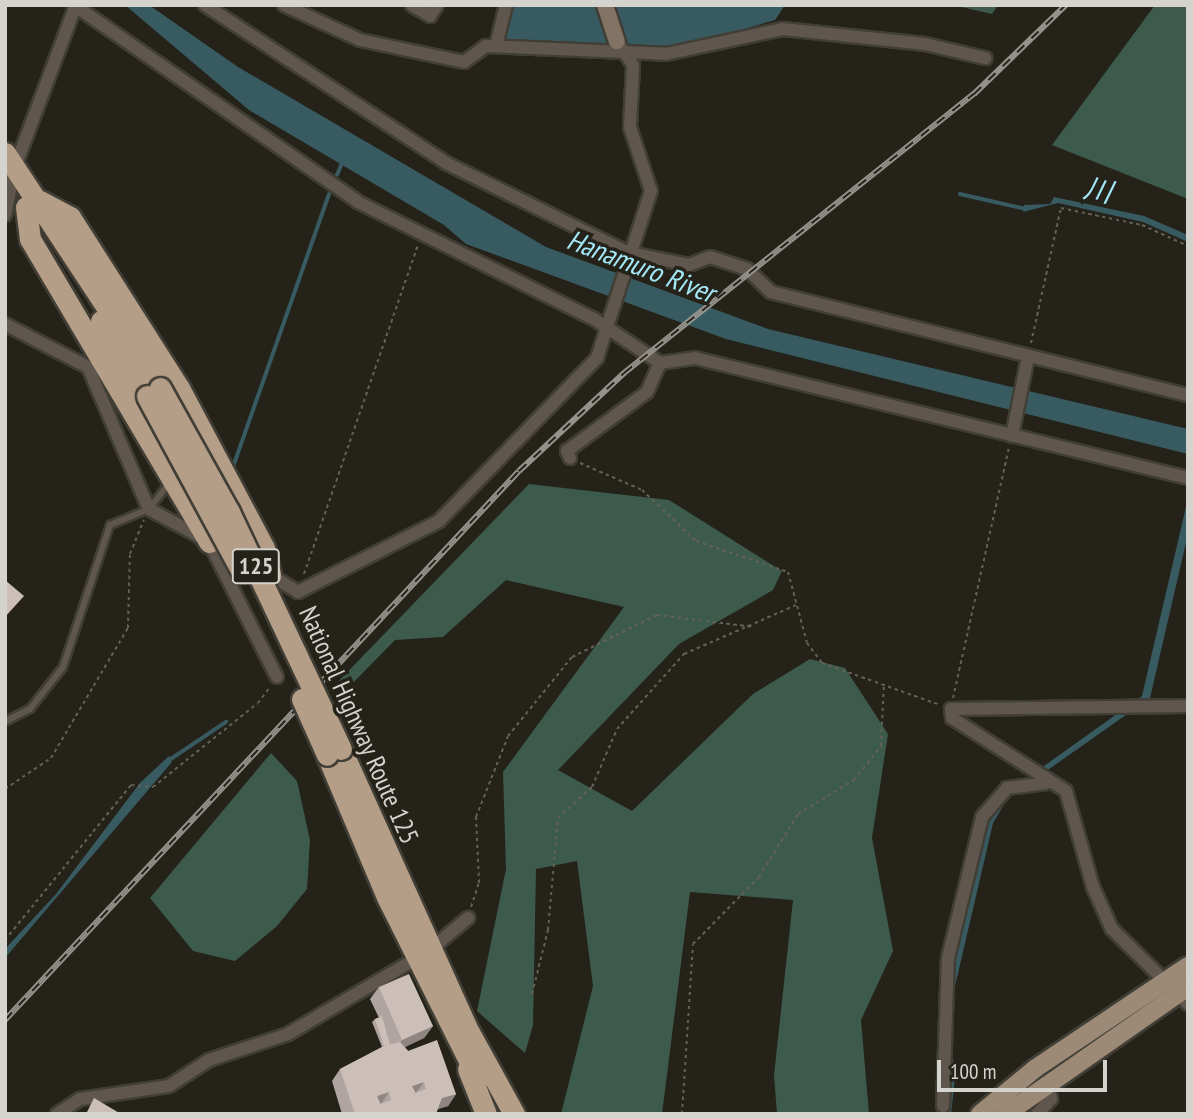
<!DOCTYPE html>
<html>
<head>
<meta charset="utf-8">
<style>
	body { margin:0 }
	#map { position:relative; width:1193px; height:1119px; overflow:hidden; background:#252219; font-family:"PT Sans Narrow","Noto Sans JP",sans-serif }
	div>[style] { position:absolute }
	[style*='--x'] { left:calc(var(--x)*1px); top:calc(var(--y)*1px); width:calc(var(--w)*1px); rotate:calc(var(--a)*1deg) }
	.forest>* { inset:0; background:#3d5b4d }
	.water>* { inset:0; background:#385b62 }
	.stream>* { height:3.5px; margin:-1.75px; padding:0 1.75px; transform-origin:1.75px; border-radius:1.75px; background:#385b62 }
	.path>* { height:2px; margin-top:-1px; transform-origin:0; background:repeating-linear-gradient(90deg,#636058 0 3.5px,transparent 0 7px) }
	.roads { filter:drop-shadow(2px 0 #413e36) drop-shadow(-2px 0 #413e36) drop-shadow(0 2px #413e36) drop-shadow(0 -2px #413e36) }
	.lane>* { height:6px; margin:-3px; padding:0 3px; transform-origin:3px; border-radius:3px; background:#5f564d }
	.street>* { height:12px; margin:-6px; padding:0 6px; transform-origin:6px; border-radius:6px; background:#5f564d }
	.secondary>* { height:16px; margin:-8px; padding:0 8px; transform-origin:8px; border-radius:8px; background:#827364 }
	.primary>* { height:18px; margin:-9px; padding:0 9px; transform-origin:9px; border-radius:9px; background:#9c8a76 }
	.highway>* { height:21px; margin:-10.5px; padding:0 10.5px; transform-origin:10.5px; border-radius:10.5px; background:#b49e87 }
	.rail>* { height:6px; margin-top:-3px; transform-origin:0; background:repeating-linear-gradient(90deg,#252219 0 10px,#94928b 0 20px); box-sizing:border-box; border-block:2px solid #94928b }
	.bridges { filter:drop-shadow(2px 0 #413e36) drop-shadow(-2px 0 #413e36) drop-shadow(0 2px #413e36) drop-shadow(0 -2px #413e36) }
	.highway-bridge>* { height:21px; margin:-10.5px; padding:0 10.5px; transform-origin:10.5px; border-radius:10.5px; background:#b49e87 }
	.wall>* { inset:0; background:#afa4a0 }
	.shaded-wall>* { inset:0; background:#8f8682 }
	.building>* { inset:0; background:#ccbfba }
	span { translate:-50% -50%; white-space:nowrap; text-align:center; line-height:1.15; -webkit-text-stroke:7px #252219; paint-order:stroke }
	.shield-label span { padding:2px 5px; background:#252219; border:2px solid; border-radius:5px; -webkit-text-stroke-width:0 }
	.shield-label { font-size:24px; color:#d5d3cd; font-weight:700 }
	.street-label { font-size:26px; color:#d5d3cd }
	.water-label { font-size:28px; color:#a3e8f7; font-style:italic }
	.frame { position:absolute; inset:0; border:7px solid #d5d3cd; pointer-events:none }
	.scale { position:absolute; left:937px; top:1060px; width:170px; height:32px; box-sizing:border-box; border:4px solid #d5d3cd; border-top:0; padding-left:9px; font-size:21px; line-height:24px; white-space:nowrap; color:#d5d3cd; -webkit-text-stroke:5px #252219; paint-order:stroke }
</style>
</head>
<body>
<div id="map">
	<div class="forest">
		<div style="clip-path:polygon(953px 5px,998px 5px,992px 14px)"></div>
		<div style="clip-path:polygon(1155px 5px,1188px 5px,1188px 199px,1052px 145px)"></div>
		<div style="clip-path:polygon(529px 484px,669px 500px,782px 571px,773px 590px,679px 644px,558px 770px,632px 811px,753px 694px,810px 659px,845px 668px,888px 734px,872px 838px,893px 951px,861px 1020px,869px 1114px,777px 1114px,774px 1075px,793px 900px,690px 892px,662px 1114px,561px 1114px,593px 986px,577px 861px,536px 869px,533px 1025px,525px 1053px,477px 1011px,506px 869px,503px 772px,624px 607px,506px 580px,443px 637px,395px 640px,347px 689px,365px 732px,356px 741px,334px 686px)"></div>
		<div style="clip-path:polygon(271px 753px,297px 781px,310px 840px,307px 889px,277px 926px,235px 961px,193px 951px,150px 898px)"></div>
	</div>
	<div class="water">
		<div style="clip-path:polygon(125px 5px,149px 5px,238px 67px,546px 247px,768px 329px,1188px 429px,1188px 454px,726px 339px,466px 244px,444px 225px,249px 110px)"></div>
		<div style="clip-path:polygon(509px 5px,603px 5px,624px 51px,498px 44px)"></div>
		<div style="clip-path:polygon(608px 5px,785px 5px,775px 20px,666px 52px,631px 51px,620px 41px)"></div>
		<div style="clip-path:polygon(1054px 197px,1144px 216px,1188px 235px,1188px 242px,1143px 222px,1058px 203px,1023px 212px,1024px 205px,1050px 204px)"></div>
		<div style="clip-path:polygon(1188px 498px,1188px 534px,1150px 698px,1008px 798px,993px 823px,949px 1012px,955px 1078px,951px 1114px,946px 1114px,945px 1018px,952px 960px,986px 819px,995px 801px,1142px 696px)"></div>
		<div style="clip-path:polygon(169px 756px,172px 762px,5px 958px,5px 949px,56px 894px,140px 783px)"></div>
	</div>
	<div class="stream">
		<div style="--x:337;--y:175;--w:15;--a:-67"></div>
		<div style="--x:960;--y:194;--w:68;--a:12.8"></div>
		<div style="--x:233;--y:467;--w:289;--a:-70.6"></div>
		<div style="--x:168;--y:761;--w:70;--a:-33.9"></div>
	</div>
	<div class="path">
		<div style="--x:1031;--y:343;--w:138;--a:-77.5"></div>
		<div style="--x:1061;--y:208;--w:83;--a:11.9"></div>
		<div style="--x:1142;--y:225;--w:51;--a:24.5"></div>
		<div style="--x:580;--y:463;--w:68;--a:23.5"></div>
		<div style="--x:642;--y:490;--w:74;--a:43.4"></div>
		<div style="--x:696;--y:541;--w:97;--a:18.6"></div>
		<div style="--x:788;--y:572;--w:73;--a:75"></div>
		<div style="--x:807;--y:643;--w:25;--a:53"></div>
		<div style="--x:822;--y:663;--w:125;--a:19.6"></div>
		<div style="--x:304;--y:574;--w:348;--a:-70.9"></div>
		<div style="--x:953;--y:698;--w:257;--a:-77.4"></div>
		<div style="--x:5;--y:789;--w:55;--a:-34"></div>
		<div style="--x:51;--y:758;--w:151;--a:-59.4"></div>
		<div style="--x:128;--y:628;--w:74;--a:-88.5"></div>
		<div style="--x:130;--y:554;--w:37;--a:-68"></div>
		<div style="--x:471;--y:907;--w:25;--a:-72"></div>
		<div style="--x:479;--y:883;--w:66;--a:-92.6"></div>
		<div style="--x:476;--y:817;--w:87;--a:-68.4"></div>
		<div style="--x:508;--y:736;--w:102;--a:-51"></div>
		<div style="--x:572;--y:657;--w:95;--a:-26.3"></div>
		<div style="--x:657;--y:615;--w:98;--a:7.1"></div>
		<div style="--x:5;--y:940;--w:200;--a:-50.9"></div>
		<div style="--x:131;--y:785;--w:22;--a:5"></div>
		<div style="--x:153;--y:787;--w:134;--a:-38.7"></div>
		<div style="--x:258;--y:703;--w:21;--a:-53"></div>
		<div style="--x:532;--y:994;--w:66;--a:-76"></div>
		<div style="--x:548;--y:930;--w:112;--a:-84.9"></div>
		<div style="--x:558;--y:818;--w:46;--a:-42.4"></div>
		<div style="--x:592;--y:787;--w:63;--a:-66.7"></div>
		<div style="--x:617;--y:729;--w:101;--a:-48.2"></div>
		<div style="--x:684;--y:654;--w:122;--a:-23.6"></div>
		<div style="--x:682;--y:1114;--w:170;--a:-86.3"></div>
		<div style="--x:693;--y:944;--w:94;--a:-45.4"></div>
		<div style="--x:759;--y:877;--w:74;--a:-58.2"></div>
		<div style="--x:798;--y:814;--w:66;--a:-31.3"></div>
		<div style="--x:854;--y:780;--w:43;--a:-51.5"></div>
		<div style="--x:881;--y:746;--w:63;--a:-87.3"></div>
	</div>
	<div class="roads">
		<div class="lane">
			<div style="--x:6;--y:721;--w:27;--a:-27"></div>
			<div style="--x:30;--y:709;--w:53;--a:-51.8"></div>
			<div style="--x:63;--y:667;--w:150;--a:-71.7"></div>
			<div style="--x:110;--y:525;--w:42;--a:-22.3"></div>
			<div style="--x:149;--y:509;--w:33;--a:-52"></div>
		</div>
		<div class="street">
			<div style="--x:74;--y:5;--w:346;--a:34.7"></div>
			<div style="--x:358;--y:202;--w:263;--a:26.4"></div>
			<div style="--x:594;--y:319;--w:79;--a:33.7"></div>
			<div style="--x:205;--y:5;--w:288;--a:33.2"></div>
			<div style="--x:446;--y:163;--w:204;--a:26.2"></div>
			<div style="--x:629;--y:253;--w:61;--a:11.3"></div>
			<div style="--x:689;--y:265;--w:22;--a:-21"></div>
			<div style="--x:710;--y:257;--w:39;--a:18"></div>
			<div style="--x:747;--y:269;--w:33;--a:44"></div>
			<div style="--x:771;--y:292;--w:430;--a:13.9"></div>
			<div style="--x:284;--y:5;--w:84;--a:24.7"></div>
			<div style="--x:360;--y:40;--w:106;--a:11.9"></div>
			<div style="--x:464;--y:62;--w:27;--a:-36"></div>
			<div style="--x:486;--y:46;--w:180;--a:2.5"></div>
			<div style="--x:666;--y:54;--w:120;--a:-12.1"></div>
			<div style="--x:783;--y:29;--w:143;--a:6"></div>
			<div style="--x:925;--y:44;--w:62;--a:13.1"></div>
			<div style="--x:412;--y:5;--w:21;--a:31"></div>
			<div style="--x:430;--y:16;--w:13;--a:-58"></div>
			<div style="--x:496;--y:46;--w:42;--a:-76.3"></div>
			<div style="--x:5;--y:215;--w:49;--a:-78.2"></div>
			<div style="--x:15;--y:167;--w:173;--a:-69.4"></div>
			<div style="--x:5;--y:324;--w:93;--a:27.4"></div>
			<div style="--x:88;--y:367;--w:155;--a:66.8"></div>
			<div style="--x:149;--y:509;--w:65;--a:28.5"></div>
			<div style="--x:1012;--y:436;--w:81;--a:-78.6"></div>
			<div style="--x:570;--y:458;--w:8;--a:-113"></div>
			<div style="--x:567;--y:451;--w:99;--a:-36.4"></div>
			<div style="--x:647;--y:392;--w:32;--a:-66"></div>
			<div style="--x:660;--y:363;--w:35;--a:-8"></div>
			<div style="--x:695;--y:358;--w:507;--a:13.68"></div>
			<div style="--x:209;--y:542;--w:151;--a:63.3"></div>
			<div style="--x:265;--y:572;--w:39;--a:31"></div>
			<div style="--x:298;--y:592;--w:158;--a:-26.7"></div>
			<div style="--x:439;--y:521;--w:227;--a:-45.9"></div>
			<div style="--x:597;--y:358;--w:176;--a:-72.1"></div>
			<div style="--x:651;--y:191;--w:67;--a:-108.2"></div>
			<div style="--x:630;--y:127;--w:62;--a:-87.2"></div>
			<div style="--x:633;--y:65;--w:29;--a:-124"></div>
			<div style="--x:1188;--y:706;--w:237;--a:179.3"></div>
			<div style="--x:951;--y:709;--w:9;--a:84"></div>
			<div style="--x:952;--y:718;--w:135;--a:32.6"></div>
			<div style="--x:1066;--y:791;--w:100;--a:74.3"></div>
			<div style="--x:1093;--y:887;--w:46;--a:65.7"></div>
			<div style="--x:1112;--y:929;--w:107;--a:44.6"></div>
			<div style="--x:430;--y:950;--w:50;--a:-40.1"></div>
			<div style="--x:943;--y:1106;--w:148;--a:-88.1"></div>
			<div style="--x:948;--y:958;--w:145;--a:-76.4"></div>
			<div style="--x:982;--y:817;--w:38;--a:-49"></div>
			<div style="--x:1007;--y:788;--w:39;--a:-7"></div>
			<div style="--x:57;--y:1114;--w:27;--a:-33"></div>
			<div style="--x:80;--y:1099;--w:90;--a:-8.3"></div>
			<div style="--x:169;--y:1086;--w:48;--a:-33"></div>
			<div style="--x:209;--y:1060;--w:83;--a:-18.2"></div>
			<div style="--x:288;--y:1034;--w:150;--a:-30.5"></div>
			<div style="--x:1037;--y:1114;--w:21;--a:-47"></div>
			<div style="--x:1051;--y:1099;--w:16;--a:-104"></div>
		</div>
		<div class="secondary">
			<div style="--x:605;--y:5;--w:38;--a:72"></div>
		</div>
		<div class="primary">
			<div style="--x:980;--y:1114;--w:72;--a:-39.4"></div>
			<div style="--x:1036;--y:1068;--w:183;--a:-33.9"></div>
			<div style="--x:1006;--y:1114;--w:222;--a:-34.9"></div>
		</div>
		<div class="highway">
			<div style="--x:5;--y:153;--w:282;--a:56.6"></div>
			<div style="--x:40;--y:201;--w:34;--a:28"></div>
			<div style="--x:70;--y:217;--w:203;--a:57.5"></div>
			<div style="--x:179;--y:388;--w:181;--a:62"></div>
			<div style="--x:264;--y:548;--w:28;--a:77"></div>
			<div style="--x:26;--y:207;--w:32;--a:83"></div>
			<div style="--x:30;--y:239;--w:352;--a:59.4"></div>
			<div style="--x:101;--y:321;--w:88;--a:58.5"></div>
			<div style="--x:341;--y:749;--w:311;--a:65.7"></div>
			<div style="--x:469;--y:1032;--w:94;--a:61.2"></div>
			<div style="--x:327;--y:755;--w:154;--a:67.1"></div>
			<div style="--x:387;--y:897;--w:203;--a:63.4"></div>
			<div style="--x:468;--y:1069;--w:48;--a:68.2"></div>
		</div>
	</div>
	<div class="rail">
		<div style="--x:5;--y:1020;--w:752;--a:-46.89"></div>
		<div style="--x:519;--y:471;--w:144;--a:-43"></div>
		<div style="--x:624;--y:373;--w:448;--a:-38.6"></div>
		<div style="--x:974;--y:94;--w:128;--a:-44.1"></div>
	</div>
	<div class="bridges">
		<div class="highway-bridge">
			<div style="--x:160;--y:388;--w:142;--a:60.9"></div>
			<div style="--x:229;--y:512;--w:262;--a:64.7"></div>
			<div style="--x:147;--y:396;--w:200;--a:61.6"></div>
			<div style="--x:302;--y:699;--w:61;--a:65.9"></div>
		</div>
	</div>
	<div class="wall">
		<div style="clip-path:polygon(379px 987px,433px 1026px,424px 1038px,405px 1047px,408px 1051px,456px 1094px,448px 1106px,438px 1109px,436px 1114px,342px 1114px,332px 1081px,340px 1069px,382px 1047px,372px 1022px,375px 1019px,379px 1018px,370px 999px)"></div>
	</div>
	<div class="shaded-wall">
		<div style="clip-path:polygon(433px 1026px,424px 1038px,394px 1052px,402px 1040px)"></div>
		<div style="clip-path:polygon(424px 1082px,416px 1093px,412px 1086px)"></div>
		<div style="clip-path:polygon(389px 1092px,381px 1104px,377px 1096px)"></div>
		<div style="clip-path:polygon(456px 1094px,448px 1106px,434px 1110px,442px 1098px)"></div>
	</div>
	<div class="building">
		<div style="clip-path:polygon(5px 580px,24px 596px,5px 617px)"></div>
		<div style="clip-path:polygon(409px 974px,433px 1026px,402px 1040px,379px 987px)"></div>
		<div style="clip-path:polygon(382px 1016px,390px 1045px,384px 1046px,375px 1019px)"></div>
		<div style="clip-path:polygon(evenodd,437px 1040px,456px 1094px,442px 1098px,436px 1113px,355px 1114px,340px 1069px,384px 1046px,400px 1042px,408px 1051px,437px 1040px,424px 1082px,426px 1089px,415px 1093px,412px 1086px,424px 1082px,437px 1040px,389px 1092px,391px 1100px,380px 1104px,377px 1096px,389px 1092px)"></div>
		<div style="clip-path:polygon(94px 1098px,121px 1114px,86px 1114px)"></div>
	</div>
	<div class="shield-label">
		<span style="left:256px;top:566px">125</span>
	</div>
	<div class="street-label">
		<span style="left:359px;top:725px;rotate:66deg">National Highway Route 125</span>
	</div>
	<div class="water-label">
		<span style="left:1098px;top:190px;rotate:12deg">川</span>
		<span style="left:641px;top:266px;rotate:21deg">Hanamuro River</span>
	</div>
	<div class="frame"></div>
	<div class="scale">100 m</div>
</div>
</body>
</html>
